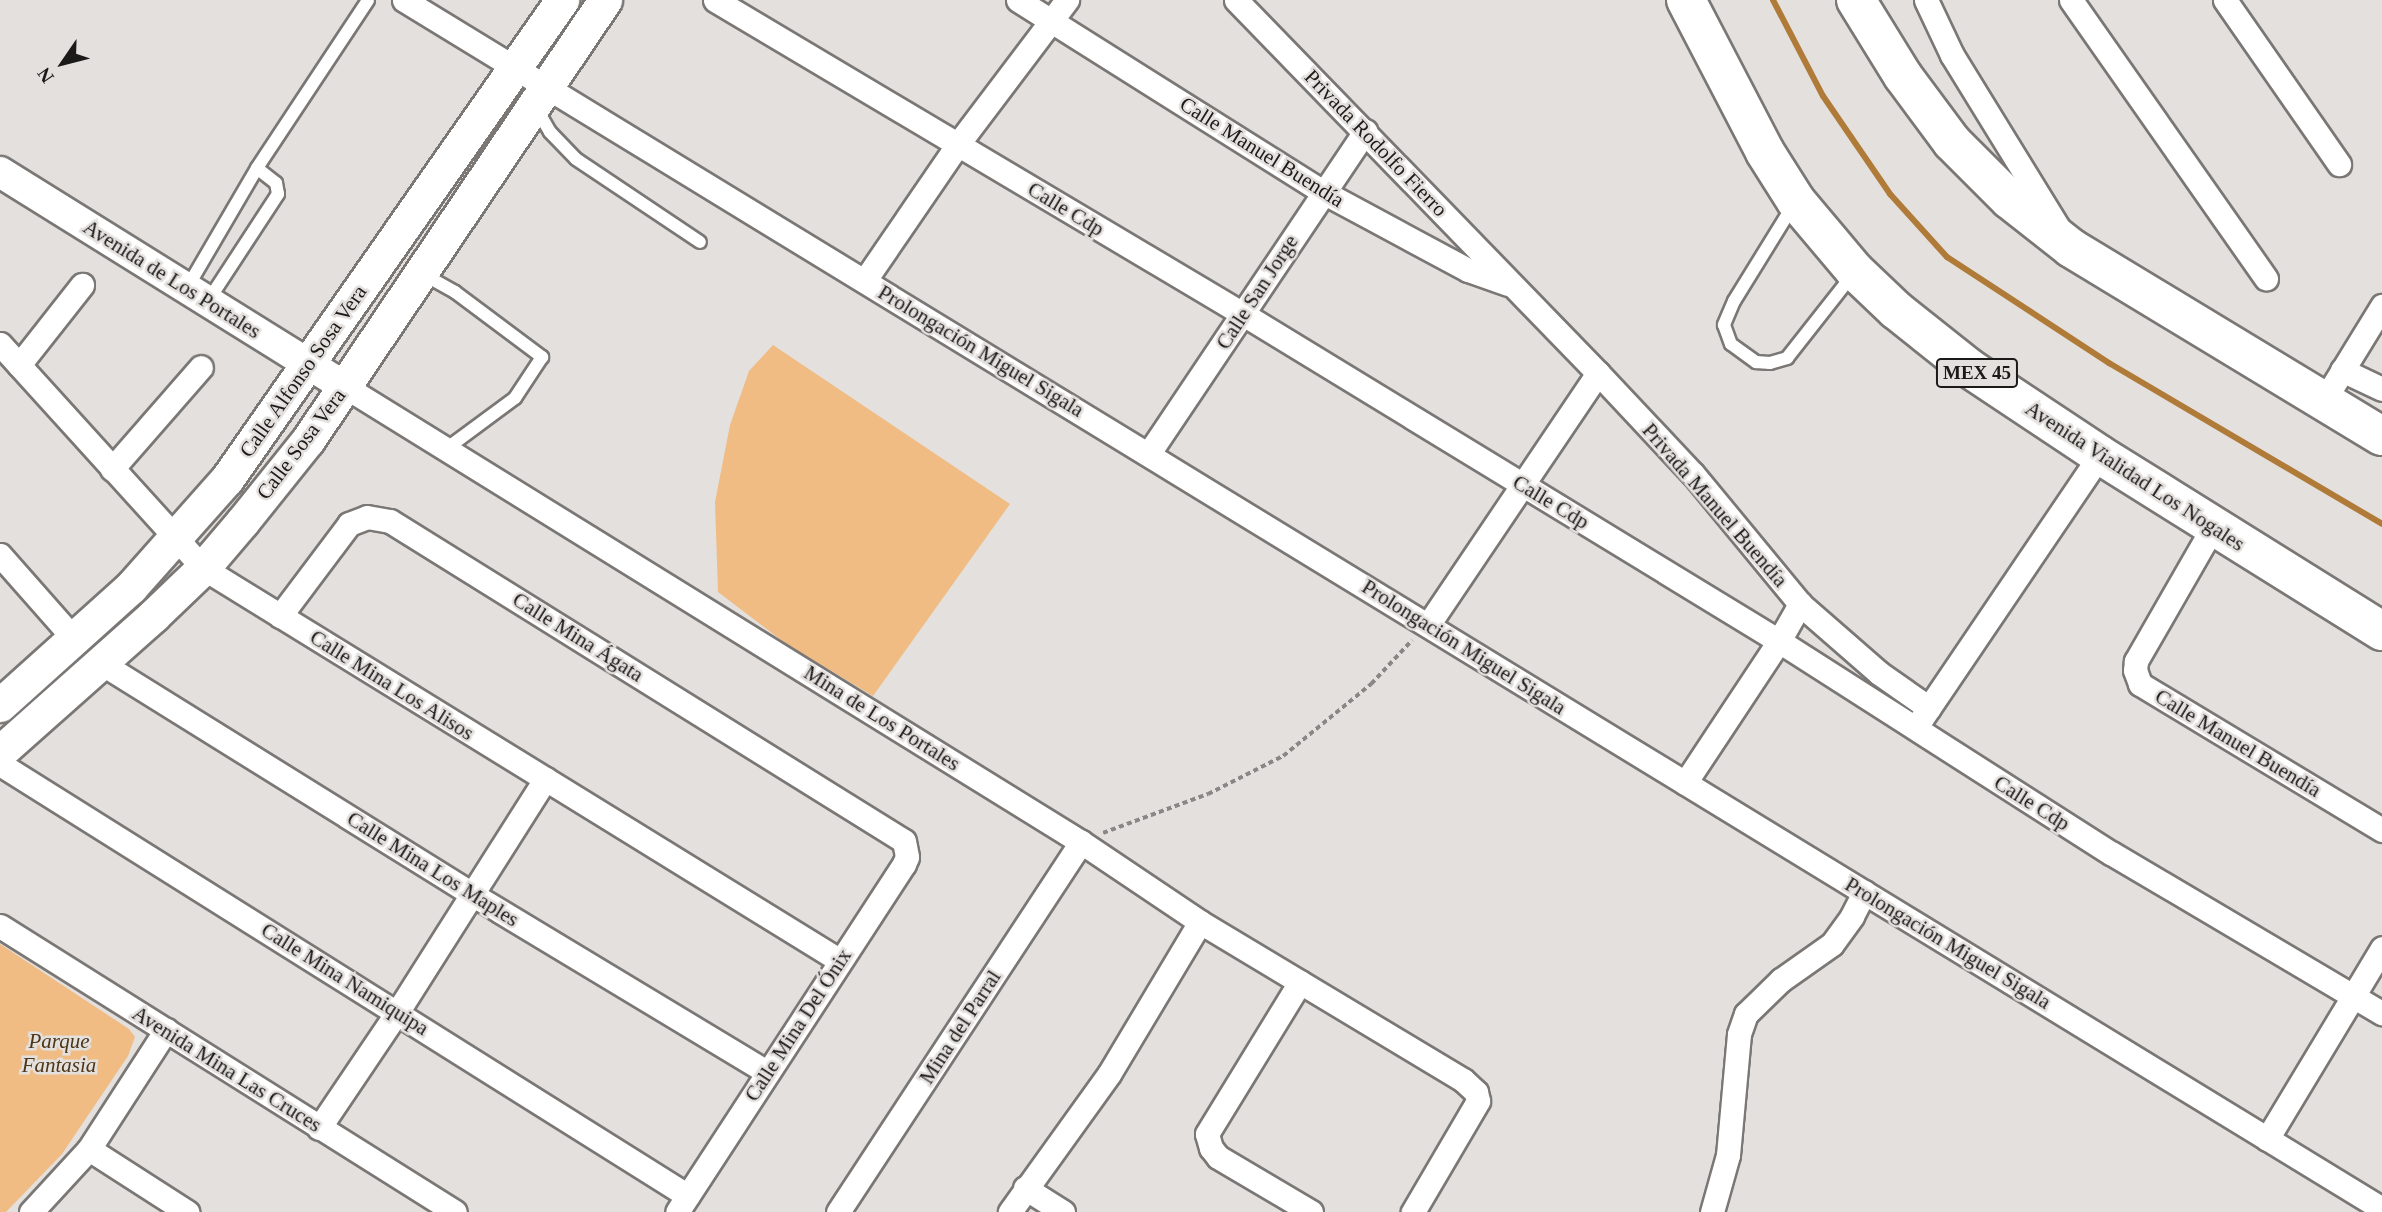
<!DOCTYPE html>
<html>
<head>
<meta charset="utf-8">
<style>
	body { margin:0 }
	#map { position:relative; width:2382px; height:1212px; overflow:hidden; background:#e3e0dd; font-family:"Times New Roman",serif }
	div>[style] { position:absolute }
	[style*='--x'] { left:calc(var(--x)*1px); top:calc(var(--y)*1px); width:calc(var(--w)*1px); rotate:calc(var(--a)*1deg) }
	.green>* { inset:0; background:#f0bc83 }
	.stream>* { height:6px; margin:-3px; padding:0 3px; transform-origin:3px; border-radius:3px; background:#b07b38 }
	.path>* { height:3.5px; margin-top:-1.75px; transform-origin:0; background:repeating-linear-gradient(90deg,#898785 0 5px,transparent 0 8.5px) }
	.roads { filter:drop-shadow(2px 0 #7a7775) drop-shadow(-2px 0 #7a7775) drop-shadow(0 2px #7a7775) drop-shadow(0 -2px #7a7775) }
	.service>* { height:12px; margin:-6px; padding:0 6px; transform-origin:6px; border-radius:6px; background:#fff }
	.minor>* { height:23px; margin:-11.5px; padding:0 11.5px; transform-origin:11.5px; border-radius:11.5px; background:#fff }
	.tertiary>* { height:30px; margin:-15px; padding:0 15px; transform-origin:15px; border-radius:15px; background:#fff }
	.secondary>* { height:33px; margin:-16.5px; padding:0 16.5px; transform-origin:16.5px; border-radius:16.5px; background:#fff }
	.trunk>* { height:38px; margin:-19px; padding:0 19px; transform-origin:19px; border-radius:19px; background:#fff }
	span { translate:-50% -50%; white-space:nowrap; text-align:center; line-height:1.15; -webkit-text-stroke:5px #e3e0dd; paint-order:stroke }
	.shield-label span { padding:2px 5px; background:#e3e0dd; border:2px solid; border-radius:5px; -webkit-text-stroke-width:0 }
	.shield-label { font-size:19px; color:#1b1a19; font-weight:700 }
	.street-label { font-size:21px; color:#1b1a19 }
	.park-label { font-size:21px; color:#4e3619; font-style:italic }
	.north { position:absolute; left:28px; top:28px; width:70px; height:70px; -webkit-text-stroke:5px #e3e0dd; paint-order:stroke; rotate:235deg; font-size:19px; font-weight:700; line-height:28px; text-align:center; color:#1b1a19 }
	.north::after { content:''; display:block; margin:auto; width:24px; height:32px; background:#1b1a19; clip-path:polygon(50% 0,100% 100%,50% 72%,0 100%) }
</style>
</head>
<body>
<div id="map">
	<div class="green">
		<div style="clip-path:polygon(773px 345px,1010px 504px,873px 696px,785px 643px,718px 592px,715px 502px,730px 425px,749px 371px)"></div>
		<div style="clip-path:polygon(0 944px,129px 1029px,135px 1037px,128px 1056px,62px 1154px,6px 1212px,0 1212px)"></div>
	</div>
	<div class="stream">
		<div style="--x:1773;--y:0;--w:108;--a:62.5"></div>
		<div style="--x:1823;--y:96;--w:119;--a:55.6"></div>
		<div style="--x:1890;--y:194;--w:85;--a:47.9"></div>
		<div style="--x:1947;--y:257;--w:194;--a:33.2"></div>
		<div style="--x:2109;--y:363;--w:317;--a:30.5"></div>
	</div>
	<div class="path">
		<div style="--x:1103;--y:833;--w:112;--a:-20.4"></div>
		<div style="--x:1208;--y:794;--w:84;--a:-26.9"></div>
		<div style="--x:1283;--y:756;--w:114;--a:-39.3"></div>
		<div style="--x:1371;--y:684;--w:60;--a:-47"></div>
	</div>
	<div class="roads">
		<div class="service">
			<div style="--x:535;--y:106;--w:30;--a:60"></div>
			<div style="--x:550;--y:132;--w:37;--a:46"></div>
			<div style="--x:576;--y:159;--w:149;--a:33.8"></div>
			<div style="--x:1794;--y:204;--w:114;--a:121.7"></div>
			<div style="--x:1734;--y:301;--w:26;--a:113"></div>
			<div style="--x:1724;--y:325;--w:20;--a:70"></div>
			<div style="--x:1731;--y:344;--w:31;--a:36"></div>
			<div style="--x:1756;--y:362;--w:14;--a:4"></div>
			<div style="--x:1770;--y:363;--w:18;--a:-16"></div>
			<div style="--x:1787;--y:358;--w:108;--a:-51.8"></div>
			<div style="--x:421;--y:273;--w:39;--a:29"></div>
			<div style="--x:455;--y:292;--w:109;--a:36.8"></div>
			<div style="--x:542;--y:357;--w:49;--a:123.4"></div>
			<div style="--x:515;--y:398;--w:86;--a:143.5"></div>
			<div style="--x:187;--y:288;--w:139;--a:-59.7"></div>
			<div style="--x:257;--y:168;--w:201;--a:-56.5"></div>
			<div style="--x:208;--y:301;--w:128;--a:-56.8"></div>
			<div style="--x:278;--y:194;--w:11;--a:-100"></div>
			<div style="--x:276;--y:183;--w:24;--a:-142"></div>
		</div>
		<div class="minor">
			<div style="--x:404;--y:0;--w:2318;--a:31.43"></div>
			<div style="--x:715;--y:0;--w:614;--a:30.74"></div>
			<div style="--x:1243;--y:314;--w:628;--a:31.39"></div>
			<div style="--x:1779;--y:641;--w:394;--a:32.6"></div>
			<div style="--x:2111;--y:853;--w:315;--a:30.6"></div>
			<div style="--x:1018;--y:0;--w:360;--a:32.2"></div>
			<div style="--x:1323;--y:192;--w:165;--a:28.3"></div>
			<div style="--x:1468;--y:270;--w:42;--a:19.3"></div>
			<div style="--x:1236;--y:0;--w:520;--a:45.86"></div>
			<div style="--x:1598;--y:373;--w:139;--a:46.8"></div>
			<div style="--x:1693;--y:474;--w:168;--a:50.5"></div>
			<div style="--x:1800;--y:604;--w:105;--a:41.1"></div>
			<div style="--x:1879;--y:673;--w:61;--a:35"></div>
			<div style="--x:1926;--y:0;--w:61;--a:64.7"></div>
			<div style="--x:1952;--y:55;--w:202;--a:58.4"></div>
			<div style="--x:2071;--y:0;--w:340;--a:55"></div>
			<div style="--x:2225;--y:0;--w:200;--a:55.2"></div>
			<div style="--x:865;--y:280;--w:165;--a:-55.6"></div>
			<div style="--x:958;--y:144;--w:181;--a:-52.9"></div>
			<div style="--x:0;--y:344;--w:302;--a:47.8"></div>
			<div style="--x:203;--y:568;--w:747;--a:31.65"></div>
			<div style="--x:19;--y:365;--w:102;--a:-51.8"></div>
			<div style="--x:2342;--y:370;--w:44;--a:25.4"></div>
			<div style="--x:344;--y:386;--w:867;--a:31.75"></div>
			<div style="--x:1081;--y:842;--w:143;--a:33.9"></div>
			<div style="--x:1200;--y:922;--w:177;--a:120.9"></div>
			<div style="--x:1109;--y:1074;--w:170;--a:125.7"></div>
			<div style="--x:2323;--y:402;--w:113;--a:-58.4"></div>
			<div style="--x:1149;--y:453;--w:388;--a:-56.1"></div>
			<div style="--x:112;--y:469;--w:135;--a:-48.9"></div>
			<div style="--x:2213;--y:527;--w:155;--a:119.9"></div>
			<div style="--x:2136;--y:661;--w:9;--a:96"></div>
			<div style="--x:2135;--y:670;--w:15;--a:70"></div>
			<div style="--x:2140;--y:684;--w:283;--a:31.1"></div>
			<div style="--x:0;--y:555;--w:113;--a:48.6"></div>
			<div style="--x:280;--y:616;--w:115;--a:-53.1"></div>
			<div style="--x:349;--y:524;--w:19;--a:-21"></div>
			<div style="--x:367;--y:517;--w:23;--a:10"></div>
			<div style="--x:390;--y:521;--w:605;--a:31.91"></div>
			<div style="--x:904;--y:841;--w:16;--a:79"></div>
			<div style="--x:907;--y:857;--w:8;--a:113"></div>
			<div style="--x:904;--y:864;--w:415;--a:123.1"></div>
			<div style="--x:1428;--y:625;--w:304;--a:-56"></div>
			<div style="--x:101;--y:663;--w:435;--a:31.9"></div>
			<div style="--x:470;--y:893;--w:347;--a:31.1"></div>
			<div style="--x:1922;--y:718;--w:318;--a:-55.9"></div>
			<div style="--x:0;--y:764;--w:812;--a:32.12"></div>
			<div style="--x:1685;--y:783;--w:170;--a:-56.5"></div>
			<div style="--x:1779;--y:641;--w:43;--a:-60.4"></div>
			<div style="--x:1200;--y:922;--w:307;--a:31"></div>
			<div style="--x:1463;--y:1080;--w:18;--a:43"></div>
			<div style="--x:1476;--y:1092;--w:9;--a:77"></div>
			<div style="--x:1478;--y:1101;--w:129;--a:120.4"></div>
			<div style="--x:0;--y:926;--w:537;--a:32.15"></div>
			<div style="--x:1300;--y:982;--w:178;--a:121.5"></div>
			<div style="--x:1207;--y:1134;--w:15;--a:74"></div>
			<div style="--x:1211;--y:1148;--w:11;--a:52"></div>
			<div style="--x:1218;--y:1157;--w:108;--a:30.6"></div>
			<div style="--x:319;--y:1128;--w:141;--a:-56"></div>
			<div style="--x:398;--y:1011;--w:275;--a:-57.6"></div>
			<div style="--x:2267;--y:1139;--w:223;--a:-58.9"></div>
			<div style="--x:89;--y:1149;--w:117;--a:32.7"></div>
			<div style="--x:1025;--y:1188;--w:45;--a:32.3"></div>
			<div style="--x:31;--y:1212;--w:86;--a:-47.4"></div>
			<div style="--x:89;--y:1149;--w:142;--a:-57.1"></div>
			<div style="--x:838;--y:1212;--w:443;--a:-56.7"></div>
			<div style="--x:1712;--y:1212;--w:59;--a:-74.3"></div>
			<div style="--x:1728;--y:1155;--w:121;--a:-84.8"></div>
			<div style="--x:1739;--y:1034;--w:21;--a:-71"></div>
			<div style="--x:1746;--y:1014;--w:49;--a:-44.2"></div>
			<div style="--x:1781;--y:980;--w:62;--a:-35.2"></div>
			<div style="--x:1832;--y:944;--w:34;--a:-54"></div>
			<div style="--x:1852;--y:916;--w:27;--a:-63"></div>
		</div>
		<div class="tertiary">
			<div style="--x:0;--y:172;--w:405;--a:31.9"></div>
		</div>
		<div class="secondary">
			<div style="--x:0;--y:705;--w:176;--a:-42"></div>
			<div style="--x:131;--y:587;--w:144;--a:-48.4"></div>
			<div style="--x:227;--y:479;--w:585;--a:-55.03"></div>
			<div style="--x:0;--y:752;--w:205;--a:-41.6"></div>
			<div style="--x:153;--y:616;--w:69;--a:-43.8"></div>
			<div style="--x:203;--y:568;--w:62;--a:-49.6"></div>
			<div style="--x:243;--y:521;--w:104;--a:-51.3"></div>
			<div style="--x:308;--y:440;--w:531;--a:-55.98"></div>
		</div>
		<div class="trunk">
			<div style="--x:1686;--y:0;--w:171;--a:62.5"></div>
			<div style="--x:1765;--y:152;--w:58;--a:57.7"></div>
			<div style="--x:1796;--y:201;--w:92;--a:49.9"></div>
			<div style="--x:1855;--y:271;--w:57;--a:43.6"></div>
			<div style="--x:1896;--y:310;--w:93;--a:38.5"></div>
			<div style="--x:1969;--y:368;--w:157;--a:33.6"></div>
			<div style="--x:2100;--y:455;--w:332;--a:32"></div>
			<div style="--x:1856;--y:0;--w:89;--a:58.3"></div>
			<div style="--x:1903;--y:76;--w:82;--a:53.4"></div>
			<div style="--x:1952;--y:142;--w:81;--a:45"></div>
			<div style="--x:2009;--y:199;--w:79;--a:38.3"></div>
			<div style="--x:2071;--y:248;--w:363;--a:31.2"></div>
		</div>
	</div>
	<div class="shield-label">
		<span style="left:1977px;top:373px">MEX 45</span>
	</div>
	<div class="street-label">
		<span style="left:1376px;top:143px;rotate:46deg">Privada Rodolfo Fierro</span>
		<span style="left:1262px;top:152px;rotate:32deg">Calle Manuel Buendía</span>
		<span style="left:1066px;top:209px;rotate:31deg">Calle Cdp</span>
		<span style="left:172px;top:279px;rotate:32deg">Avenida de Los Portales</span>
		<span style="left:1257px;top:292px;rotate:-57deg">Calle San Jorge</span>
		<span style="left:981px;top:351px;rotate:31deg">Prolongación Miguel Sigala</span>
		<span style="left:303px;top:371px;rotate:-55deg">Calle Alfonso Sosa Vera</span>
		<span style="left:301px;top:444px;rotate:-53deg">Calle Sosa Vera</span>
		<span style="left:2135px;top:476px;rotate:33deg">Avenida Vialidad Los Nogales</span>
		<span style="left:1551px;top:502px;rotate:31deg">Calle Cdp</span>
		<span style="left:1715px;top:505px;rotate:49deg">Privada Manuel Buendía</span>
		<span style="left:578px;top:637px;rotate:32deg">Calle Mina Ágata</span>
		<span style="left:1464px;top:647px;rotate:32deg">Prolongación Miguel Sigala</span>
		<span style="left:392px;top:685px;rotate:32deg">Calle Mina Los Alisos</span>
		<span style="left:882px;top:718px;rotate:32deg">Mina de Los Portales</span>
		<span style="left:2238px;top:743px;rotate:31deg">Calle Manuel Buendía</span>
		<span style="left:2032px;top:803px;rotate:32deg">Calle Cdp</span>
		<span style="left:433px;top:869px;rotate:32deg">Calle Mina Los Maples</span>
		<span style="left:1948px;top:943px;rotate:31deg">Prolongación Miguel Sigala</span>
		<span style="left:345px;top:979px;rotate:32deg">Calle Mina Namiquipa</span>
		<span style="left:798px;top:1025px;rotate:-57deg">Calle Mina Del Ónix</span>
		<span style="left:960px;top:1027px;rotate:-57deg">Mina del Parral</span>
		<span style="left:227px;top:1069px;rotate:32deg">Avenida Mina Las Cruces</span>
	</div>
	<div class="park-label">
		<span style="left:59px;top:1053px">Parque<br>Fantasia</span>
	</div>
	<div class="north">N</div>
</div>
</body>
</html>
